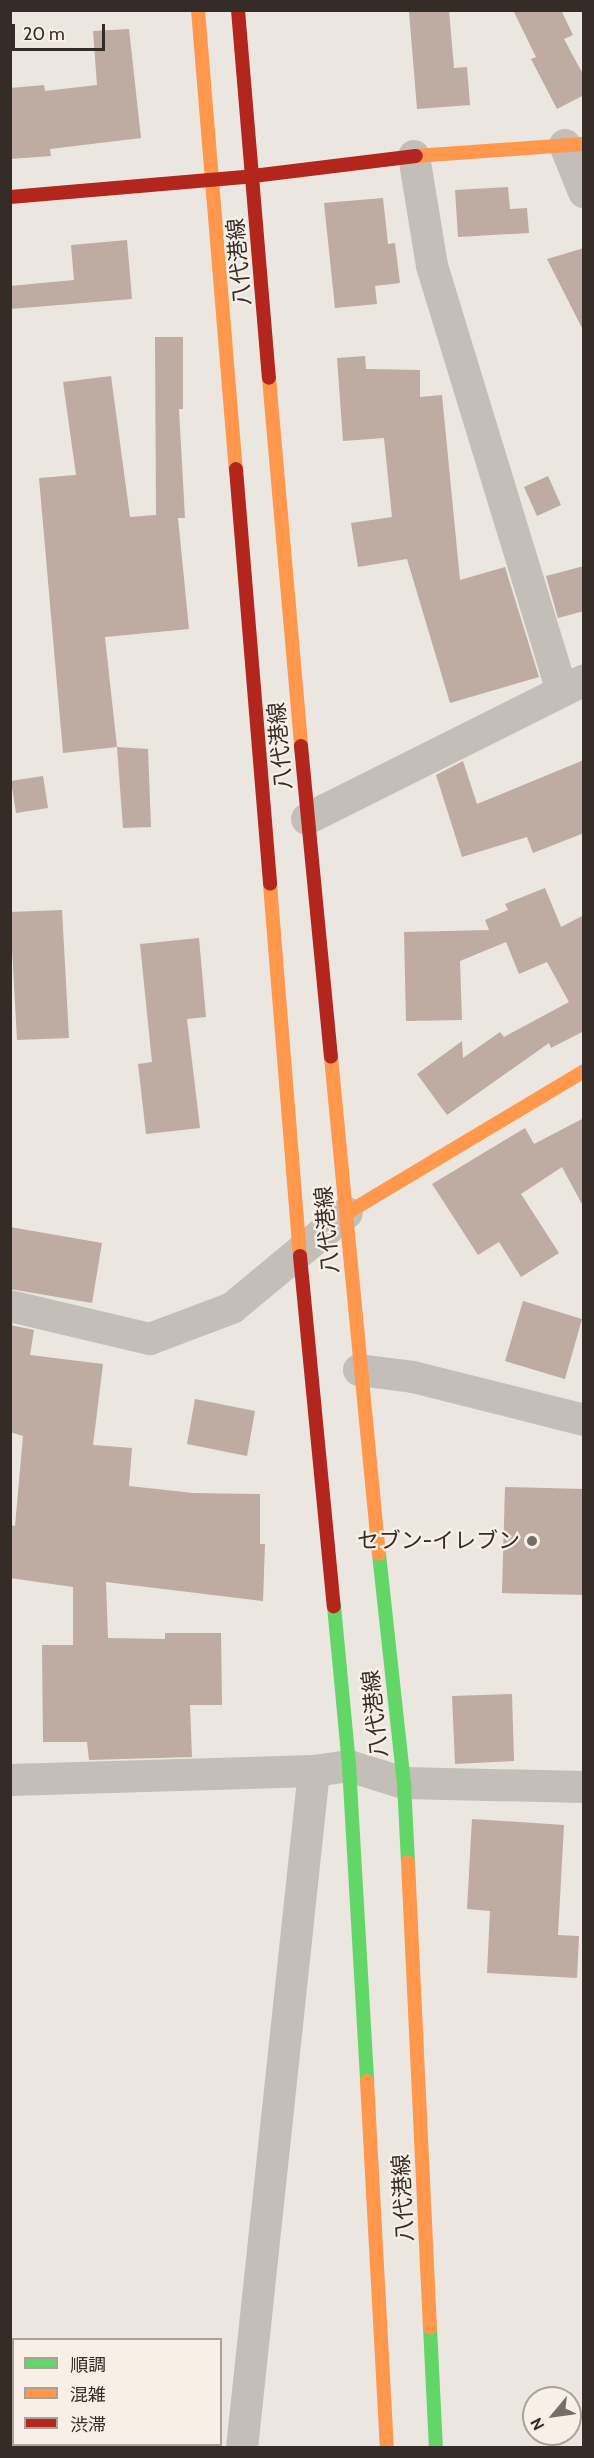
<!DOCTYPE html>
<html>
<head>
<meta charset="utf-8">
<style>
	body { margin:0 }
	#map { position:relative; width:594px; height:2458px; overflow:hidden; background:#ebe6e0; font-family:Cabin,"Noto Sans JP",sans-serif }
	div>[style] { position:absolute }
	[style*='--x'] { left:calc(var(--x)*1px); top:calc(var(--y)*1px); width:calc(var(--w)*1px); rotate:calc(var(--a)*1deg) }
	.building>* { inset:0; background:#beaba2 }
	.street>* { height:32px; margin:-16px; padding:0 16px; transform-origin:16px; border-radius:16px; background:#c4beb9 }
	.fast>* { height:14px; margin:-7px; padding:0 7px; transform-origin:7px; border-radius:7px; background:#63d668 }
	.slow>* { height:14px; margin:-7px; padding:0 7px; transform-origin:7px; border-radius:7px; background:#ff974d }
	.jam>* { height:14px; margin:-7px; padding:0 7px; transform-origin:7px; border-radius:7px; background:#b3261e }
	.dots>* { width:16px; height:16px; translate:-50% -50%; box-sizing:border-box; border:3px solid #f8f0e7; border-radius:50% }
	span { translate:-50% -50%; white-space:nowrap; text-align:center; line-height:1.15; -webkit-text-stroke:4.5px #f8f0e7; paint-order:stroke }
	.street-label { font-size:22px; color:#352c27 }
	.poi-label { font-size:22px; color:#352c27 }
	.right { translate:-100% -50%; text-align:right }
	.frame { position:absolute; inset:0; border:12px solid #352c27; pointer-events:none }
	.legend { position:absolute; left:12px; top:2338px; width:210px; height:108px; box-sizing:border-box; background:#f8f0e7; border:2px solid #aaa29a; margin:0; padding:8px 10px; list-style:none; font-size:18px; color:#352c27 }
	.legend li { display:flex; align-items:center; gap:12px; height:30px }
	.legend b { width:30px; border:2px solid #aaa29a }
	.north { position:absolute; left:522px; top:2386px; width:60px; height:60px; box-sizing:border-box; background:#f8f0e7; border:2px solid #aaa29a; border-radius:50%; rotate:241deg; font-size:16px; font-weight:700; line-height:24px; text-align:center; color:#352c27 }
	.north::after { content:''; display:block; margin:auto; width:21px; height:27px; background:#756d68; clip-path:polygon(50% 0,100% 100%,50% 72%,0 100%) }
	.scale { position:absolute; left:12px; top:24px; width:93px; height:27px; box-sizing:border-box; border:3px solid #352c27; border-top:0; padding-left:8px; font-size:18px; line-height:21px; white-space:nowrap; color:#352c27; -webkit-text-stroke:4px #f8f0e7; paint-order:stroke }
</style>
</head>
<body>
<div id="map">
	<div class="building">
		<div style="clip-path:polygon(428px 10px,449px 10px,454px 68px,467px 67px,470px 105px,417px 109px,409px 12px)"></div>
		<div style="clip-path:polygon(513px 10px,561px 10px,573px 35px,564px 39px,584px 76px,584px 95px,557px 109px,531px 59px,536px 57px)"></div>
		<div style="clip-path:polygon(129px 29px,141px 138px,50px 149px,51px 156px,10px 159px,10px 88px,44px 85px,45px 91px,97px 85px,93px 31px)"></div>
		<div style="clip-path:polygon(508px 187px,510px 209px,527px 208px,529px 233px,458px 237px,455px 190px)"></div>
		<div style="clip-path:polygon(383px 198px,388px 244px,395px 243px,400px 283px,375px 286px,377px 304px,335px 308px,324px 203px)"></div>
		<div style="clip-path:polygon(127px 240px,132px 299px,10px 309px,10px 286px,74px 280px,71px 245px)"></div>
		<div style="clip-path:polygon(584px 248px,584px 332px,547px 259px)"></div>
		<div style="clip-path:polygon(155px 337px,183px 337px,183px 409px,179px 409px,185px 518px,178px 518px,189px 629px,105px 637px,117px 747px,63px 753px,39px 478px,76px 475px,63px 382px,111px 376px,130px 517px,156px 515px)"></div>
		<div style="clip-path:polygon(365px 356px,366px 369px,420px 370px,420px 397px,442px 395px,460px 580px,505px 567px,539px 677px,450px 703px,407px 559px,358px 567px,351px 523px,392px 517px,384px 438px,343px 441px,337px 358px)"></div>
		<div style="clip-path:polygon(548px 476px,561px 505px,537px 516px,524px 487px)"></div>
		<div style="clip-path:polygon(584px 566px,584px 611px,558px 618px,546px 576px)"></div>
		<div style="clip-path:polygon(117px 747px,148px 749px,151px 827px,123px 828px)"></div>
		<div style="clip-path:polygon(584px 760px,584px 833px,533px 853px,527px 837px,462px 857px,436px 775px,463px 761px,477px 804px)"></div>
		<div style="clip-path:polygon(43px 776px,48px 808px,16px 813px,11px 781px)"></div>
		<div style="clip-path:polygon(545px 888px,561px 927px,584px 915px,584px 1031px,551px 1048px,549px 1043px,447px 1115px,417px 1074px,462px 1041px,463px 1058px,500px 1032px,504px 1037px,569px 1002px,547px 962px,519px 974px,506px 942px,460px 961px,462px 1020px,406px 1021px,404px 932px,489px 930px,485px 920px,508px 910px,505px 904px)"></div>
		<div style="clip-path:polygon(62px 910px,69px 1038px,17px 1040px,10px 912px)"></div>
		<div style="clip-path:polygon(199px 938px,206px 1017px,187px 1019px,200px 1128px,146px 1134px,138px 1064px,152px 1062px,140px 944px)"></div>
		<div style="clip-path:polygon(584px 1118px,584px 1208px,562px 1167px,521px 1194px,559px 1253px,521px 1277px,499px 1242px,478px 1255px,432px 1184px,525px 1128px,534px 1144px)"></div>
		<div style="clip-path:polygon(10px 1227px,102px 1243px,92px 1303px,10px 1289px)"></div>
		<div style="clip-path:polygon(523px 1301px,582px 1319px,565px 1379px,505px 1361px)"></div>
		<div style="clip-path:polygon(10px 1325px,34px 1330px,30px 1355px,103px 1364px,93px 1445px,132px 1448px,129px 1486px,193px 1493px,260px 1494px,260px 1544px,265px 1544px,263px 1601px,106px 1582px,108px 1638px,165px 1639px,165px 1633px,221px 1633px,222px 1705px,190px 1705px,192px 1757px,89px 1760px,87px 1742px,43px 1742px,42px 1645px,73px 1645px,73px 1587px,10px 1578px,10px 1525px,15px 1526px,23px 1436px,10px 1432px)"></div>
		<div style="clip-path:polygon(195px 1399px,255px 1411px,247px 1456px,187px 1444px)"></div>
		<div style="clip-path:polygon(505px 1487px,584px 1489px,584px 1595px,502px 1593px)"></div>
		<div style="clip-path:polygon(512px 1694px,514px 1761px,455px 1764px,452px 1696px)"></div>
		<div style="clip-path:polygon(472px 1819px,564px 1825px,558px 1935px,579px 1936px,577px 1978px,487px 1973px,490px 1911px,467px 1909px)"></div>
	</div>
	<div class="street">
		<div style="--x:565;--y:145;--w:51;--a:68"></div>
		<div style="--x:414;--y:156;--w:111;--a:80.7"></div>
		<div style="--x:432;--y:266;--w:444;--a:73"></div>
		<div style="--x:307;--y:819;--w:310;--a:-26.6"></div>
		<div style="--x:10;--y:1306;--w:144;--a:13.3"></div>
		<div style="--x:150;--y:1339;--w:88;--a:-20.7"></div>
		<div style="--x:232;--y:1308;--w:149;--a:-39.6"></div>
		<div style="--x:359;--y:1370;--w:54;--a:7.4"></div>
		<div style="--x:413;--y:1377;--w:176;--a:14.1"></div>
		<div style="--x:10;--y:1780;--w:304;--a:-1.7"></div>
		<div style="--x:314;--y:1771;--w:35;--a:-8"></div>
		<div style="--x:349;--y:1766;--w:58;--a:17.2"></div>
		<div style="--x:404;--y:1783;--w:180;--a:1.3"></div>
		<div style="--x:242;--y:2448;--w:681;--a:-83.93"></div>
	</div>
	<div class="fast">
		<div style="--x:379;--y:1554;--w:230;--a:83.8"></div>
		<div style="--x:404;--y:1783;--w:79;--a:87.1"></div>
		<div style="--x:334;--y:1606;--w:161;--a:84.6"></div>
		<div style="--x:349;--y:1766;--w:316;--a:86.7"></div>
		<div style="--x:430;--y:2327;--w:121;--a:87.2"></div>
	</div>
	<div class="slow">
		<div style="--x:198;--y:10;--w:461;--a:85.3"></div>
		<div style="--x:416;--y:156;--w:168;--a:-4.1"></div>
		<div style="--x:269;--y:378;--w:369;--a:85"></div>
		<div style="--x:270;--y:884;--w:373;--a:85.4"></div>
		<div style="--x:331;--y:1057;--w:499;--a:84.5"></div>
		<div style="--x:347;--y:1213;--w:276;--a:-30.9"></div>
		<div style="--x:408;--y:1862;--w:466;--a:87.3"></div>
		<div style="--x:367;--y:2081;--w:368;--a:86.9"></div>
	</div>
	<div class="jam">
		<div style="--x:238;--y:10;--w:369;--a:85.2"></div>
		<div style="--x:10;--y:197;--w:244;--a:-4.9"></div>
		<div style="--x:253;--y:176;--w:164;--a:-7"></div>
		<div style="--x:236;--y:469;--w:416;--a:85.3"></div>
		<div style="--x:301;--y:746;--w:312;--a:84.5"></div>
		<div style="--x:300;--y:1256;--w:352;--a:84.5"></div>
	</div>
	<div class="dots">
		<div style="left:532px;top:1541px;background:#756d68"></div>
	</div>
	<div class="street-label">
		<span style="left:239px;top:262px;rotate:-95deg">八代港線</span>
		<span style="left:280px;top:746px;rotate:-95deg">八代港線</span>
		<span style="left:327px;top:1230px;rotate:-95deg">八代港線</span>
		<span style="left:375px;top:1714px;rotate:-96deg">八代港線</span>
		<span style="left:403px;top:2198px;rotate:-93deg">八代港線</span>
	</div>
	<div class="poi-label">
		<span class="right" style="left:520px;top:1541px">セブン-イレブン</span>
	</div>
	<div class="frame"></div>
	<ul class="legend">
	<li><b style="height:8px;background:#63d668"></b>順調</li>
	<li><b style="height:8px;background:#ff974d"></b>混雑</li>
	<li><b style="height:8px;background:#b3261e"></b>渋滞</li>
	</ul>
	<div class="north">N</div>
	<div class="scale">20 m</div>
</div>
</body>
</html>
